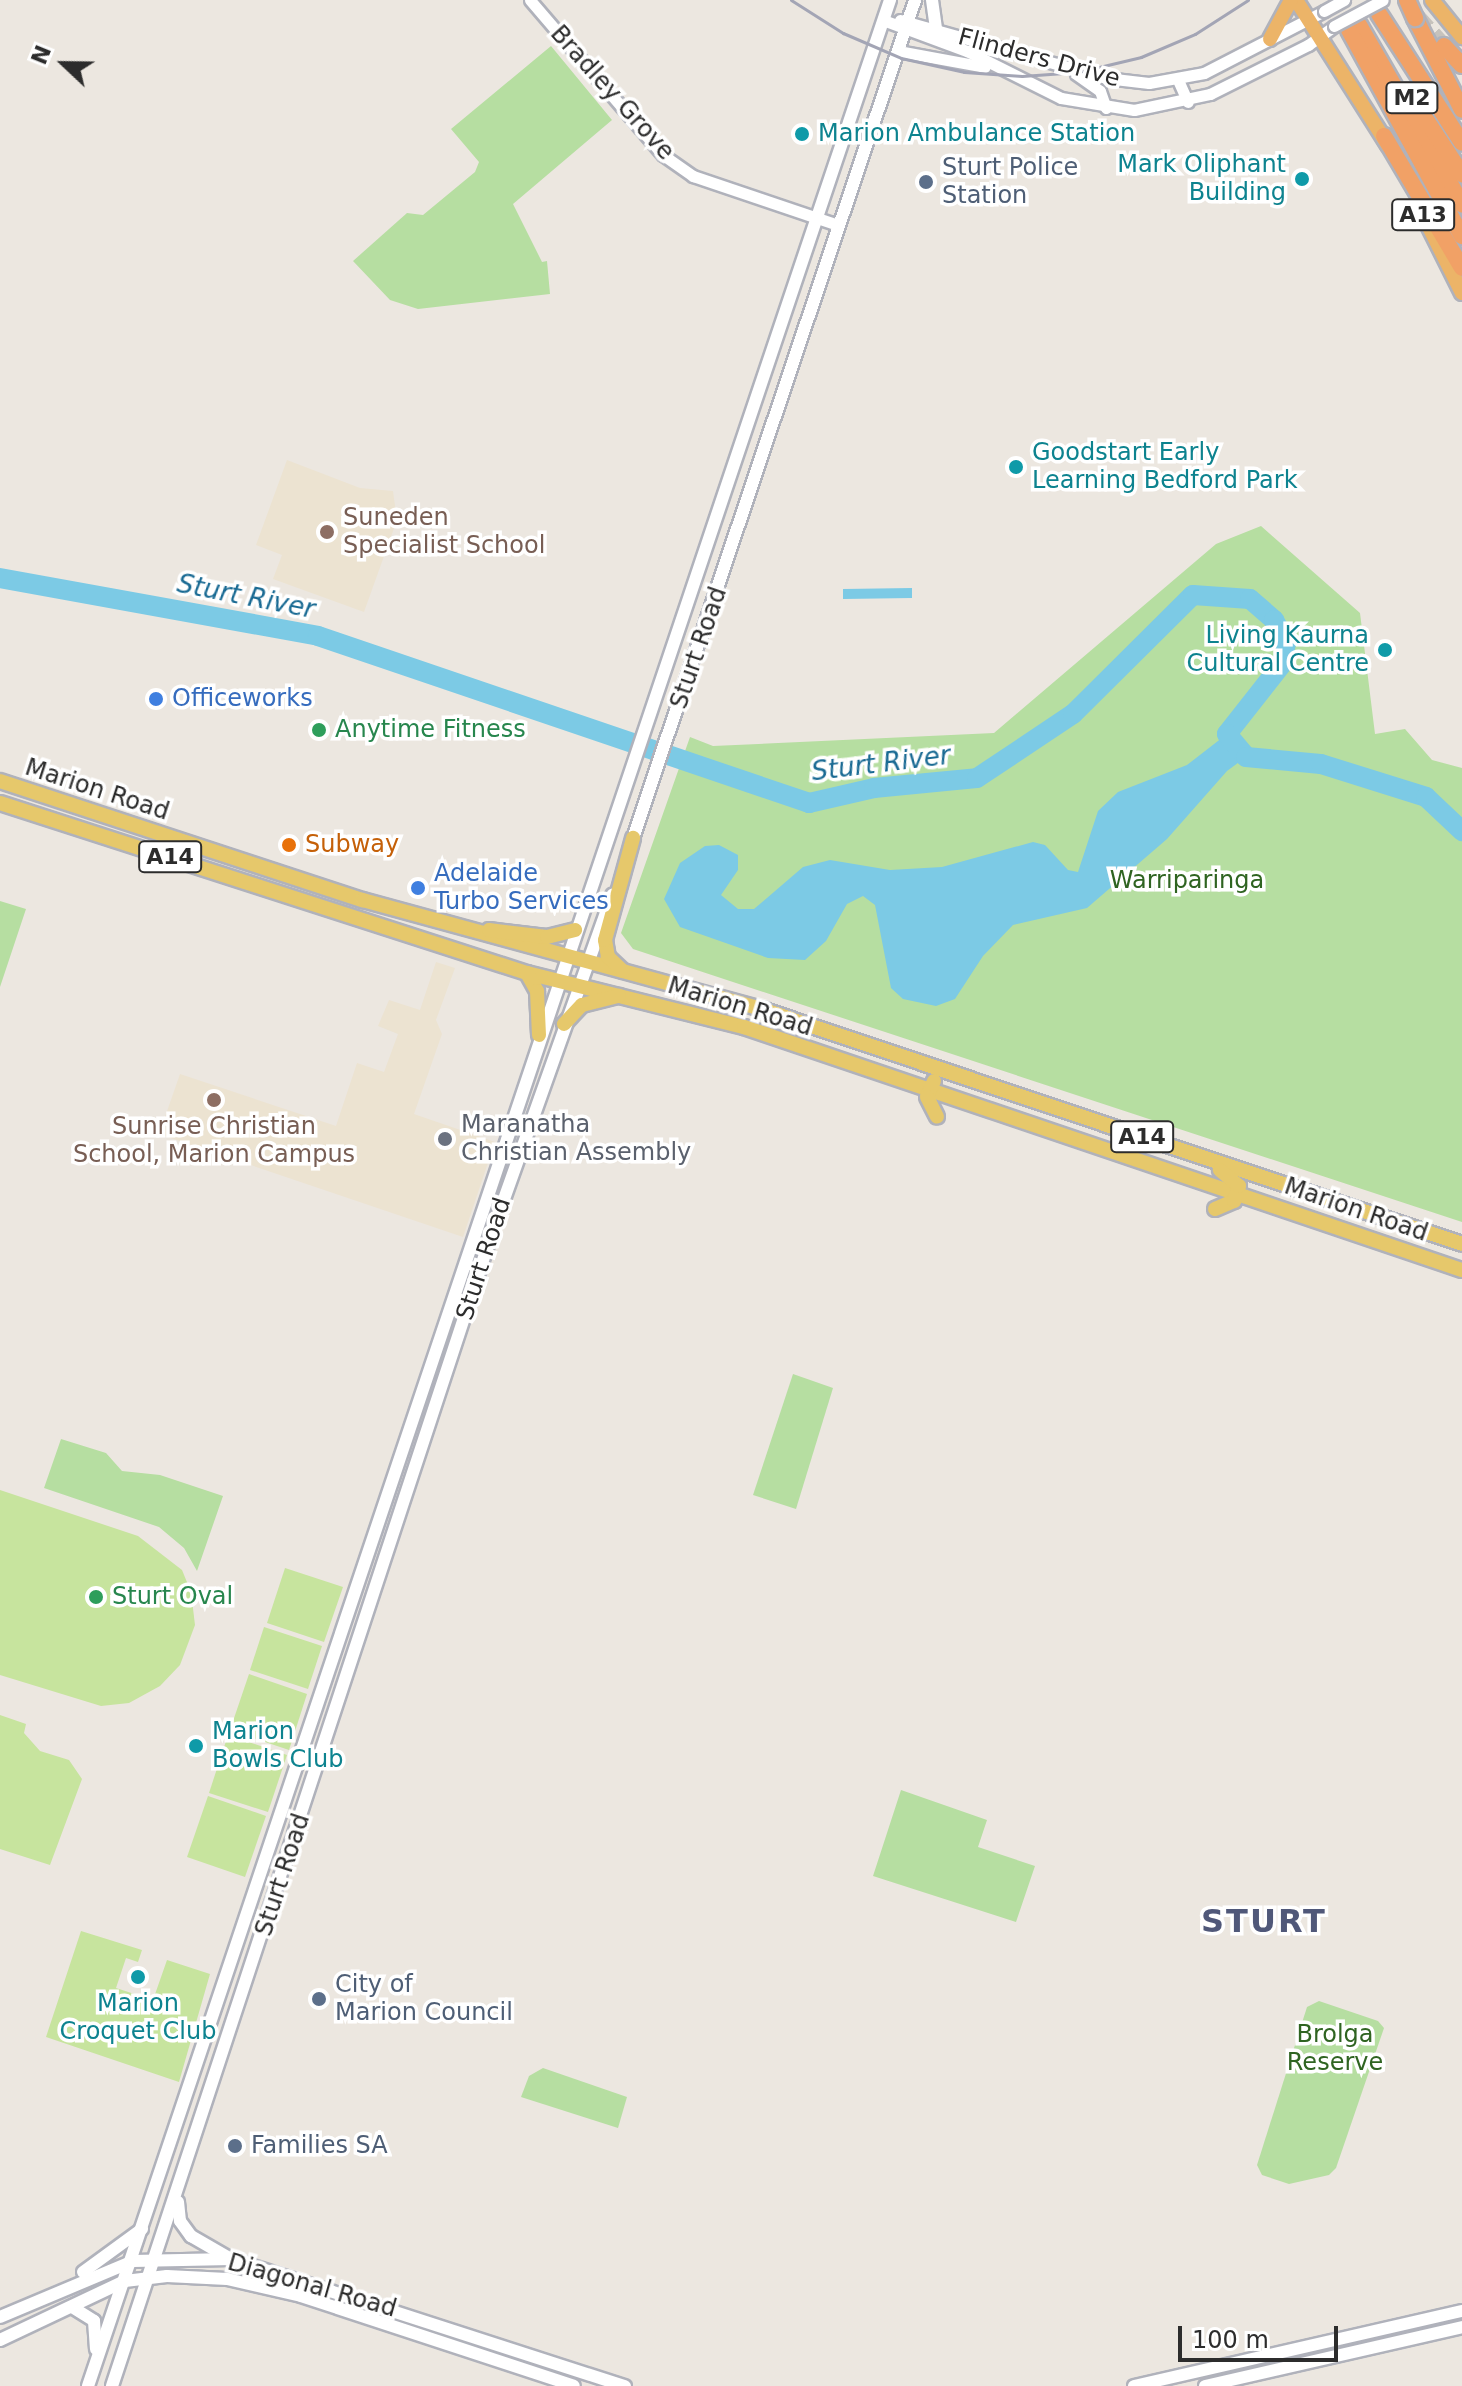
<!DOCTYPE html>
<html>
<head>
<meta charset="utf-8">
<style>
	body { margin:0 }
	#map { position:relative; width:1462px; height:2386px; overflow:hidden; background:#ece7e0; font-family:"DejaVu Sans",sans-serif }
	div>[style] { position:absolute }
	[style*='--x'] { left:calc(var(--x)*1px); top:calc(var(--y)*1px); width:calc(var(--w)*1px); rotate:calc(var(--a)*1deg) }
	.education>* { inset:0; background:#ece3d1 }
	.green>* { inset:0; background:#b6dea1 }
	.pitch>* { inset:0; background:#c7e49e }
	.water>* { inset:0; background:#7ccae5 }
	.river>* { height:20px; margin:-10px; padding:0 10px; transform-origin:10px; border-radius:10px; background:#7ccae5 }
	.motorway-tunnel>* { height:16px; margin-top:-8px; transform-origin:0; background:repeating-linear-gradient(90deg,#c6c2bc 0 16px,transparent 0 24px) }
	.roads { filter:drop-shadow(2px 0 #b0b2bb) drop-shadow(-2px 0 #b0b2bb) drop-shadow(0 2px #b0b2bb) drop-shadow(0 -2px #b0b2bb) }
	.tertiary>* { height:11px; margin:-5.5px; padding:0 5.5px; transform-origin:5.5px; border-radius:5.5px; background:#fff }
	.secondary>* { height:12px; margin:-6px; padding:0 6px; transform-origin:6px; border-radius:6px; background:#fff }
	.primary>* { height:14px; margin:-7px; padding:0 7px; transform-origin:7px; border-radius:7px; background:#e6c86b }
	.trunk>* { height:14px; margin:-7px; padding:0 7px; transform-origin:7px; border-radius:7px; background:#ecb468 }
	.motorway>* { height:16px; margin:-8px; padding:0 8px; transform-origin:8px; border-radius:8px; background:#f1a166 }
	.rail>* { height:3px; margin:-1.5px; padding:0 1.5px; transform-origin:1.5px; border-radius:1.5px; background:#a3a5b5 }
	.bridges { filter:drop-shadow(2px 0 #b0b2bb) drop-shadow(-2px 0 #b0b2bb) drop-shadow(0 2px #b0b2bb) drop-shadow(0 -2px #b0b2bb) }
	.tertiary-bridge>* { height:11px; margin:-5.5px; padding:0 5.5px; transform-origin:5.5px; border-radius:5.5px; background:#fff }
	.motorway-bridge>* { height:16px; margin:-8px; padding:0 8px; transform-origin:8px; border-radius:8px; background:#f1a166 }
	.dots>* { width:22px; height:22px; translate:-50% -50%; box-sizing:border-box; border:4px solid #fff; border-radius:50% }
	span { translate:-50% -50%; white-space:nowrap; text-align:center; line-height:1.15; -webkit-text-stroke:7px #fff; paint-order:stroke }
	.shield-label span { padding:2px 6px; background:#fff; border:2px solid; border-radius:6px; -webkit-text-stroke-width:0 }
	.shield-label { font-size:22px; color:#2c2c2c; font-weight:700 }
	.street-label { font-size:24px; color:#2c2c2c }
	.culture-label { font-size:24px; color:#0d838f }
	.left { translate:0 -50%; text-align:left }
	.right { translate:-100% -50%; text-align:right }
	.service-label { font-size:24px; color:#4e5e75 }
	.education-label { font-size:24px; color:#785e54 }
	.shop-label { font-size:24px; color:#366cbe }
	.leisure-label { font-size:24px; color:#27864d }
	.food-label { font-size:24px; color:#c56008 }
	.park-label { font-size:24px; color:#2f6421 }
	.worship-label { font-size:24px; color:#5b616d }
	.water-label { font-size:26px; color:#196a93; font-style:italic }
	.district-label { font-size:32px; color:#505879; font-weight:700; letter-spacing:2px }
	.north { position:absolute; left:24px; top:24px; width:80px; height:80px; -webkit-text-stroke:6px #fff; paint-order:stroke; rotate:292deg; font-size:22px; font-weight:700; line-height:32px; text-align:center; color:#2c2c2c }
	.north::after { content:''; display:block; margin:auto; width:28px; height:36px; background:#2c2c2c; clip-path:polygon(50% 0,100% 100%,50% 72%,0 100%) }
	.scale { position:absolute; left:1178px; top:2326px; width:160px; height:36px; box-sizing:border-box; border:4px solid #2c2c2c; border-top:0; padding-left:10px; font-size:24px; line-height:28px; white-space:nowrap; color:#2c2c2c; -webkit-text-stroke:6px #fff; paint-order:stroke }
</style>
</head>
<body>
<div id="map">
	<div class="education">
		<div style="clip-path:polygon(287px 460px,360px 488px,393px 491px,397px 520px,364px 612px,273px 579px,282px 555px,256px 545px)"></div>
		<div style="clip-path:polygon(436px 962px,455px 968px,436px 1020px,442px 1034px,414px 1114px,495px 1142px,463px 1237px,159px 1134px,180px 1074px,336px 1126px,357px 1063px,384px 1072px,398px 1034px,378px 1026px,389px 1000px,420px 1010px)"></div>
	</div>
	<div class="green">
		<div style="clip-path:polygon(551px 46px,612px 120px,513px 204px,542px 262px,547px 261px,550px 294px,418px 309px,390px 300px,353px 261px,407px 213px,423px 215px,475px 172px,479px 162px,451px 129px)"></div>
		<div style="clip-path:polygon(1261px 526px,1360px 613px,1375px 734px,1405px 729px,1432px 760px,1462px 768px,1462px 1222px,633px 949px,621px 933px,690px 737px,713px 746px,994px 733px,1216px 544px)"></div>
		<div style="clip-path:polygon(0 901px,26px 909px,0 987px)"></div>
		<div style="clip-path:polygon(793px 1374px,833px 1388px,796px 1509px,753px 1495px)"></div>
		<div style="clip-path:polygon(61px 1439px,106px 1453px,122px 1471px,160px 1475px,223px 1496px,197px 1571px,184px 1548px,159px 1527px,44px 1488px)"></div>
		<div style="clip-path:polygon(901px 1790px,987px 1820px,978px 1847px,1035px 1866px,1016px 1922px,873px 1876px)"></div>
		<div style="clip-path:polygon(1319px 2001px,1378px 2021px,1384px 2028px,1336px 2168px,1329px 2175px,1289px 2184px,1262px 2175px,1257px 2165px,1307px 2007px)"></div>
		<div style="clip-path:polygon(543px 2068px,627px 2097px,618px 2128px,521px 2097px,529px 2076px)"></div>
	</div>
	<div class="pitch">
		<div style="clip-path:polygon(0 1490px,138px 1536px,182px 1570px,191px 1592px,195px 1625px,180px 1665px,160px 1686px,129px 1703px,101px 1706px,0 1675px)"></div>
		<div style="clip-path:polygon(285px 1568px,343px 1587px,324px 1642px,267px 1623px)"></div>
		<div style="clip-path:polygon(264px 1627px,322px 1646px,308px 1689px,250px 1670px)"></div>
		<div style="clip-path:polygon(249px 1674px,307px 1694px,289px 1750px,230px 1730px)"></div>
		<div style="clip-path:polygon(0 1715px,26px 1724px,24px 1733px,40px 1751px,69px 1760px,82px 1779px,50px 1865px,0 1849px)"></div>
		<div style="clip-path:polygon(228px 1735px,287px 1755px,268px 1812px,209px 1793px)"></div>
		<div style="clip-path:polygon(208px 1796px,266px 1816px,245px 1877px,187px 1857px)"></div>
		<div style="clip-path:polygon(81px 1931px,142px 1950px,138px 1962px,126px 1958px,116px 1988px,153px 2000px,167px 1960px,210px 1974px,179px 2082px,46px 2037px)"></div>
	</div>
	<div class="water">
		<div style="clip-path:polygon(912px 588px,912px 598px,843px 599px,843px 589px)"></div>
		<div style="clip-path:polygon(1227px 734px,1246px 757px,1227px 771px,1167px 839px,1087px 908px,1013px 925px,983px 956px,955px 999px,936px 1006px,903px 999px,891px 988px,875px 905px,863px 896px,847px 904px,826px 941px,805px 960px,768px 958px,680px 927px,664px 899px,680px 863px,705px 846px,719px 845px,738px 855px,738px 870px,721px 895px,738px 909px,754px 909px,803px 867px,830px 860px,890px 870px,942px 867px,1033px 842px,1045px 845px,1068px 870px,1078px 872px,1098px 811px,1118px 792px,1187px 765px)"></div>
	</div>
	<div class="river">
		<div style="--x:0;--y:578;--w:323;--a:10.3"></div>
		<div style="--x:318;--y:636;--w:519;--a:18.78"></div>
		<div style="--x:809;--y:803;--w:67;--a:-13"></div>
		<div style="--x:874;--y:788;--w:103;--a:-5.5"></div>
		<div style="--x:977;--y:778;--w:115;--a:-33.7"></div>
		<div style="--x:1073;--y:714;--w:169;--a:-44.8"></div>
		<div style="--x:1193;--y:595;--w:57;--a:4"></div>
		<div style="--x:1250;--y:599;--w:32;--a:41"></div>
		<div style="--x:1274;--y:620;--w:26;--a:62"></div>
		<div style="--x:1286;--y:643;--w:21;--a:101"></div>
		<div style="--x:1282;--y:664;--w:89;--a:128.2"></div>
		<div style="--x:1227;--y:734;--w:30;--a:50"></div>
		<div style="--x:1246;--y:757;--w:75;--a:5.3"></div>
		<div style="--x:1321;--y:764;--w:110;--a:17.4"></div>
		<div style="--x:1426;--y:797;--w:50;--a:43.4"></div>
	</div>
	<div class="motorway-tunnel">
		<div style="--x:1417;--y:16;--w:40;--a:48"></div>
	</div>
	<div class="roads">
		<div class="tertiary">
			<div style="--x:530;--y:0;--w:204;--a:49.4"></div>
			<div style="--x:663;--y:155;--w:37;--a:35"></div>
			<div style="--x:693;--y:176;--w:153;--a:18.7"></div>
			<div style="--x:883;--y:20;--w:90;--a:20.3"></div>
			<div style="--x:967;--y:51;--w:105;--a:26.6"></div>
			<div style="--x:1061;--y:98;--w:74;--a:9.3"></div>
			<div style="--x:1134;--y:110;--w:78;--a:-11.9"></div>
			<div style="--x:1210;--y:94;--w:110;--a:-26.6"></div>
			<div style="--x:1308;--y:45;--w:32;--a:-36"></div>
			<div style="--x:900;--y:20;--w:214;--a:15.7"></div>
			<div style="--x:1106;--y:78;--w:43;--a:6.6"></div>
			<div style="--x:1149;--y:83;--w:56;--a:-10.3"></div>
			<div style="--x:1204;--y:73;--w:135;--a:-27.3"></div>
			<div style="--x:898;--y:51;--w:88;--a:10.4"></div>
			<div style="--x:1076;--y:74;--w:29;--a:35"></div>
			<div style="--x:1100;--y:91;--w:18;--a:71"></div>
			<div style="--x:1178;--y:80;--w:24;--a:66"></div>
		</div>
		<div class="secondary">
			<div style="--x:932;--y:0;--w:30;--a:82"></div>
			<div style="--x:631;--y:844;--w:891;--a:-71.4"></div>
			<div style="--x:178;--y:2202;--w:19;--a:84"></div>
			<div style="--x:180;--y:2221;--w:19;--a:54"></div>
			<div style="--x:191;--y:2236;--w:46;--a:29.9"></div>
			<div style="--x:83;--y:2272;--w:73;--a:-36.1"></div>
			<div style="--x:72;--y:2307;--w:26;--a:32"></div>
			<div style="--x:94;--y:2321;--w:28;--a:86"></div>
			<div style="--x:0;--y:2317;--w:144;--a:-22.8"></div>
			<div style="--x:133;--y:2261;--w:98;--a:-1.2"></div>
			<div style="--x:231;--y:2259;--w:414;--a:17.9"></div>
			<div style="--x:0;--y:2340;--w:138;--a:-25.3"></div>
			<div style="--x:125;--y:2281;--w:42;--a:-6.8"></div>
			<div style="--x:167;--y:2276;--w:60;--a:2.9"></div>
			<div style="--x:227;--y:2279;--w:76;--a:12.9"></div>
			<div style="--x:301;--y:2296;--w:287;--a:18.2"></div>
			<div style="--x:88;--y:2386;--w:2517;--a:-71.42"></div>
			<div style="--x:112;--y:2386;--w:1217;--a:-71.76"></div>
			<div style="--x:493;--y:1230;--w:356;--a:-70.4"></div>
			<div style="--x:1134;--y:2386;--w:336;--a:-12.9"></div>
			<div style="--x:1205;--y:2386;--w:264;--a:-12.9"></div>
		</div>
		<div class="primary">
			<div style="--x:0;--y:781;--w:382;--a:18.2"></div>
			<div style="--x:363;--y:900;--w:416;--a:15.3"></div>
			<div style="--x:764;--y:1010;--w:736;--a:18.53"></div>
			<div style="--x:0;--y:803;--w:554;--a:17.88"></div>
			<div style="--x:527;--y:973;--w:224;--a:14"></div>
			<div style="--x:744;--y:1027;--w:758;--a:18.7"></div>
			<div style="--x:489;--y:930;--w:58;--a:6.9"></div>
			<div style="--x:547;--y:937;--w:29;--a:-14"></div>
			<div style="--x:623;--y:971;--w:21;--a:-137"></div>
			<div style="--x:608;--y:957;--w:17;--a:-100"></div>
			<div style="--x:605;--y:940;--w:106;--a:-74.6"></div>
			<div style="--x:527;--y:973;--w:21;--a:61"></div>
			<div style="--x:537;--y:991;--w:44;--a:87.4"></div>
			<div style="--x:564;--y:1024;--w:26;--a:-47"></div>
			<div style="--x:582;--y:1005;--w:38;--a:-14"></div>
			<div style="--x:934;--y:1081;--w:17;--a:114"></div>
			<div style="--x:927;--y:1097;--w:22;--a:63"></div>
			<div style="--x:1215;--y:1209;--w:21;--a:-23"></div>
			<div style="--x:1234;--y:1201;--w:16;--a:-72"></div>
			<div style="--x:1239;--y:1186;--w:25;--a:-140"></div>
		</div>
		<div class="trunk">
			<div style="--x:1296;--y:0;--w:172;--a:57.6"></div>
			<div style="--x:1432;--y:0;--w:48;--a:51"></div>
			<div style="--x:1270;--y:39;--w:44;--a:-61.7"></div>
			<div style="--x:1424;--y:217;--w:85;--a:63.4"></div>
		</div>
		<div class="motorway">
			<div style="--x:1379;--y:14;--w:153;--a:57.2"></div>
			<div style="--x:1415;--y:18;--w:103;--a:62.9"></div>
			<div style="--x:1359;--y:25;--w:207;--a:60.1"></div>
			<div style="--x:1349;--y:30;--w:235;--a:61.3"></div>
			<div style="--x:1444;--y:46;--w:26;--a:47"></div>
			<div style="--x:1407;--y:91;--w:100;--a:56.5"></div>
			<div style="--x:1384;--y:136;--w:153;--a:59.4"></div>
		</div>
	</div>
	<div class="rail">
		<div style="--x:791;--y:0;--w:62;--a:32.4"></div>
		<div style="--x:843;--y:33;--w:63;--a:23.3"></div>
		<div style="--x:901;--y:58;--w:65;--a:12.5"></div>
		<div style="--x:964;--y:72;--w:58;--a:3.9"></div>
		<div style="--x:1022;--y:76;--w:56;--a:-4.1"></div>
		<div style="--x:1078;--y:72;--w:65;--a:-13.4"></div>
		<div style="--x:1141;--y:57;--w:59;--a:-23.1"></div>
		<div style="--x:1195;--y:34;--w:63;--a:-32.7"></div>
	</div>
	<div class="bridges">
		<div class="tertiary-bridge">
			<div style="--x:1324;--y:11;--w:23;--a:-29"></div>
			<div style="--x:1334;--y:26;--w:55;--a:-28"></div>
		</div>
		<div class="motorway-bridge">
			<div style="--x:1407;--y:0;--w:20;--a:66"></div>
		</div>
	</div>
	<div class="dots">
		<div style="left:802px;top:134px;background:#0f9aa8"></div>
		<div style="left:1302px;top:179px;background:#0f9aa8"></div>
		<div style="left:926px;top:182px;background:#5c6f8a"></div>
		<div style="left:1016px;top:467px;background:#0f9aa8"></div>
		<div style="left:327px;top:532px;background:#8d6e63"></div>
		<div style="left:1385px;top:650px;background:#0f9aa8"></div>
		<div style="left:156px;top:699px;background:#3f7fe0"></div>
		<div style="left:319px;top:730px;background:#2e9e5b"></div>
		<div style="left:289px;top:845px;background:#e8710a"></div>
		<div style="left:418px;top:888px;background:#3f7fe0"></div>
		<div style="left:214px;top:1100px;background:#8d6e63"></div>
		<div style="left:445px;top:1139px;background:#6b7280"></div>
		<div style="left:96px;top:1597px;background:#2e9e5b"></div>
		<div style="left:196px;top:1746px;background:#0f9aa8"></div>
		<div style="left:138px;top:1977px;background:#0f9aa8"></div>
		<div style="left:319px;top:1999px;background:#5c6f8a"></div>
		<div style="left:235px;top:2146px;background:#5c6f8a"></div>
	</div>
	<div class="shield-label">
		<span style="left:1412px;top:98px">M2</span>
		<span style="left:1423px;top:215px">A13</span>
		<span style="left:170px;top:857px">A14</span>
		<span style="left:1142px;top:1137px">A14</span>
	</div>
	<div class="street-label">
		<span style="left:1039px;top:58px;rotate:15deg">Flinders Drive</span>
		<span style="left:612px;top:93px;rotate:48deg">Bradley Grove</span>
		<span style="left:699px;top:648px;rotate:-71deg">Sturt Road</span>
		<span style="left:97px;top:790px;rotate:18deg">Marion Road</span>
		<span style="left:740px;top:1007px;rotate:17deg">Marion Road</span>
		<span style="left:1356px;top:1210px;rotate:19deg">Marion Road</span>
		<span style="left:484px;top:1259px;rotate:-72deg">Sturt Road</span>
		<span style="left:283px;top:1875px;rotate:-72deg">Sturt Road</span>
		<span style="left:312px;top:2286px;rotate:16deg">Diagonal Road</span>
	</div>
	<div class="culture-label">
		<span class="left" style="left:818px;top:134px">Marion Ambulance Station</span>
		<span class="right" style="left:1286px;top:179px">Mark Oliphant<br>Building</span>
		<span class="left" style="left:1032px;top:467px">Goodstart Early<br>Learning Bedford Park</span>
		<span class="right" style="left:1369px;top:650px">Living Kaurna<br>Cultural Centre</span>
		<span class="left" style="left:212px;top:1746px">Marion<br>Bowls Club</span>
		<span style="left:138px;top:2018px">Marion<br>Croquet Club</span>
	</div>
	<div class="service-label">
		<span class="left" style="left:942px;top:182px">Sturt Police<br>Station</span>
		<span class="left" style="left:335px;top:1999px">City of<br>Marion Council</span>
		<span class="left" style="left:251px;top:2146px">Families SA</span>
	</div>
	<div class="education-label">
		<span class="left" style="left:343px;top:532px">Suneden<br>Specialist School</span>
		<span style="left:214px;top:1141px">Sunrise Christian<br>School, Marion Campus</span>
	</div>
	<div class="shop-label">
		<span class="left" style="left:172px;top:699px">Officeworks</span>
		<span class="left" style="left:434px;top:888px">Adelaide<br>Turbo Services</span>
	</div>
	<div class="leisure-label">
		<span class="left" style="left:335px;top:730px">Anytime Fitness</span>
		<span class="left" style="left:112px;top:1597px">Sturt Oval</span>
	</div>
	<div class="food-label">
		<span class="left" style="left:305px;top:845px">Subway</span>
	</div>
	<div class="park-label">
		<span style="left:1187px;top:881px">Warriparinga</span>
		<span style="left:1335px;top:2049px">Brolga<br>Reserve</span>
	</div>
	<div class="worship-label">
		<span class="left" style="left:461px;top:1139px">Maranatha<br>Christian Assembly</span>
	</div>
	<div class="water-label">
		<span style="left:246px;top:597px;rotate:11deg">Sturt River</span>
		<span style="left:881px;top:764px;rotate:-7deg">Sturt River</span>
	</div>
	<div class="district-label">
		<span style="left:1264px;top:1921px">STURT</span>
	</div>
	<div class="north">N</div>
	<div class="scale">100 m</div>
</div>
</body>
</html>
